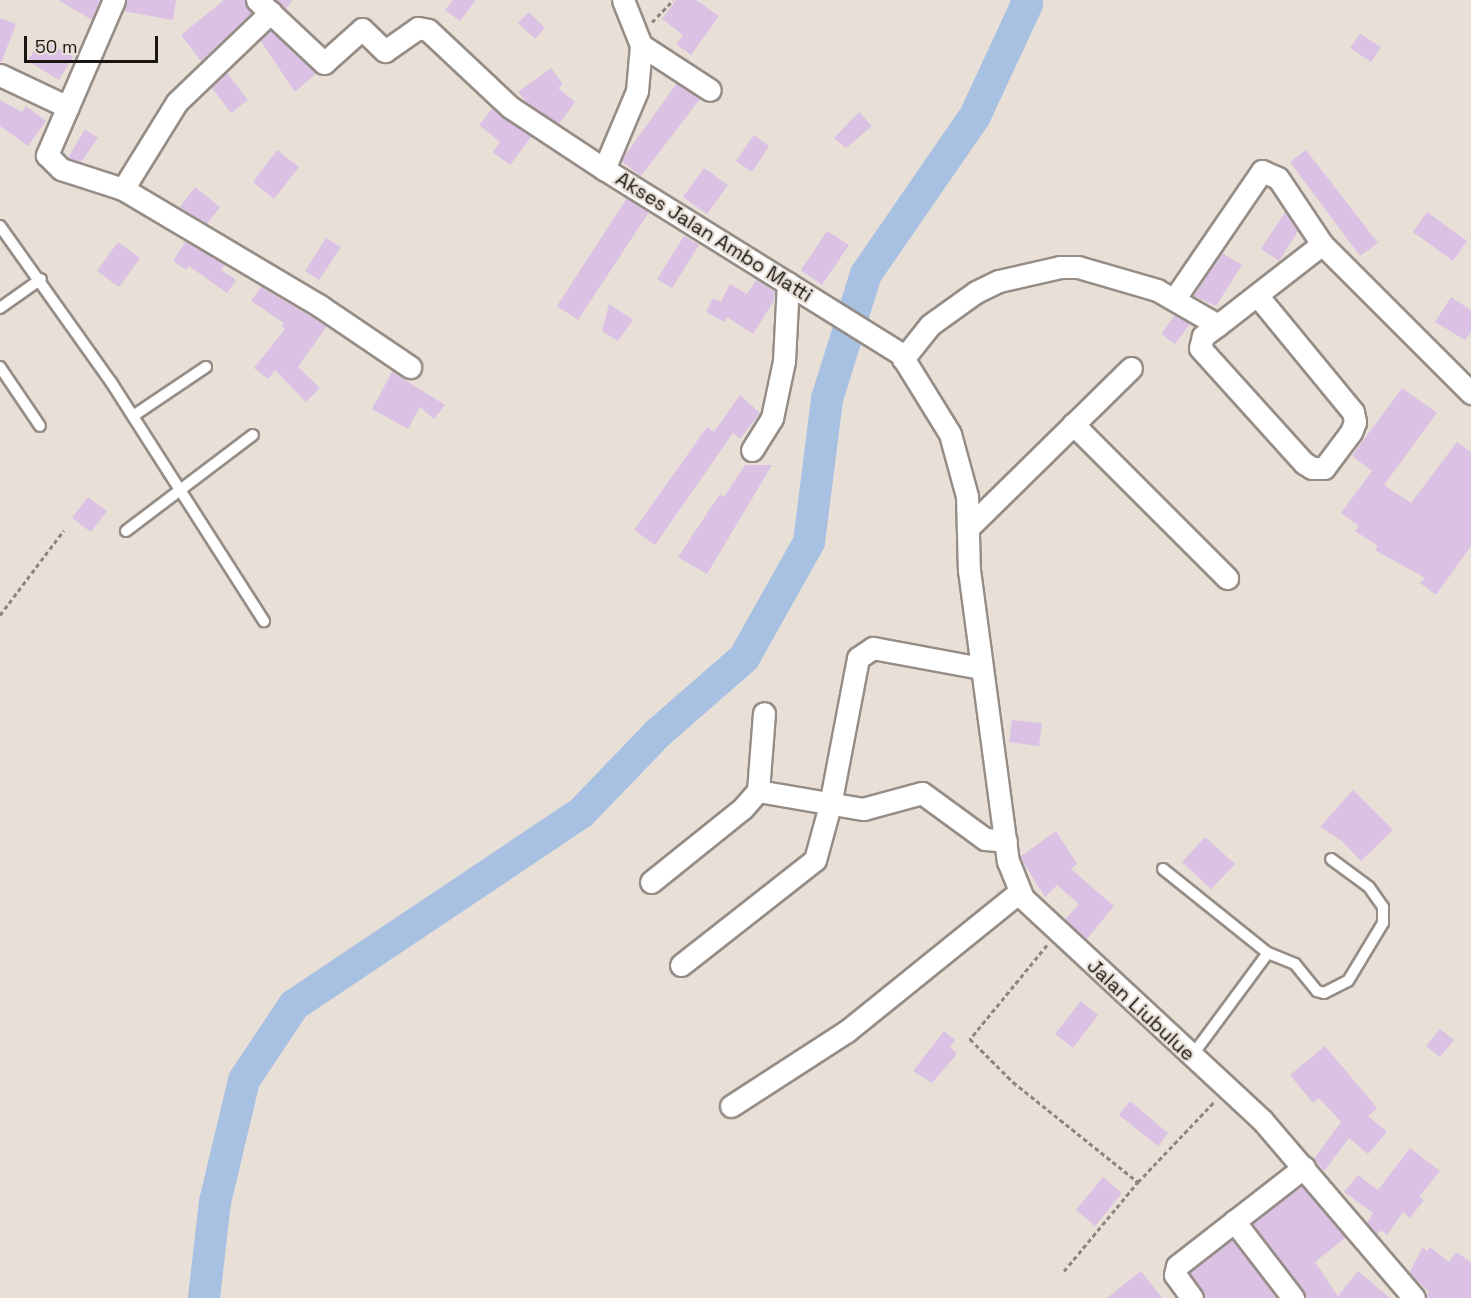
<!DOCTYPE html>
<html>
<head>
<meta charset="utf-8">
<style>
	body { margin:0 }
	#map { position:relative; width:1471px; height:1298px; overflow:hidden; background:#e8dfd7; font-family:"Space Grotesk",sans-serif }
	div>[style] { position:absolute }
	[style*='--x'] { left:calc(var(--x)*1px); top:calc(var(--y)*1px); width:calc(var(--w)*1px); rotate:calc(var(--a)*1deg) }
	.river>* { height:32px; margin:-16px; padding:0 16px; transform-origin:16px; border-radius:16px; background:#a8c1e3 }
	.building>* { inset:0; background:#dbc1e4 }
	.path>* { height:3px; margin-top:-1.5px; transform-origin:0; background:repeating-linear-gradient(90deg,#8c8580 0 4.5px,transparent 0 7.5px) }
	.roads { filter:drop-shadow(2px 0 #968d87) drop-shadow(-2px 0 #968d87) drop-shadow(0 2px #968d87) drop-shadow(0 -2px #968d87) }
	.service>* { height:10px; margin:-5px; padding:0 5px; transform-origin:5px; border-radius:5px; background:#fff }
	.minor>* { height:21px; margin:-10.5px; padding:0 10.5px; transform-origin:10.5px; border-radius:10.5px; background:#fff }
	span { translate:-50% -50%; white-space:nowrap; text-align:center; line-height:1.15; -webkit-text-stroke:4.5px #e8dfd7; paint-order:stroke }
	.street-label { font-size:20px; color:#181512 }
	.scale { position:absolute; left:24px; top:36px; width:134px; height:27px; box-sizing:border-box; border:3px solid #181512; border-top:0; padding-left:8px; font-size:18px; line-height:21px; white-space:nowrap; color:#181512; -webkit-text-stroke:4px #e8dfd7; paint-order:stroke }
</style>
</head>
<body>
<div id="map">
	<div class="river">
		<div style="--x:204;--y:1298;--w:97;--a:-83.5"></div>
		<div style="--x:215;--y:1202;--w:125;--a:-76.6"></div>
		<div style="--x:244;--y:1080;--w:90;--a:-56.3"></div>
		<div style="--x:294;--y:1005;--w:345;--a:-33.8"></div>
		<div style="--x:581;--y:813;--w:111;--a:-46.1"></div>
		<div style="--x:658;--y:733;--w:114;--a:-41.1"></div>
		<div style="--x:744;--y:658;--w:133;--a:-60.7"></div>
		<div style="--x:809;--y:542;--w:144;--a:-82.8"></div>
		<div style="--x:827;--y:399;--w:131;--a:-72.7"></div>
		<div style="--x:866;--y:274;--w:192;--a:-55.4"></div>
		<div style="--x:975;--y:116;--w:123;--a:-65.1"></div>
		<div style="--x:1027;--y:4;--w:4;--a:-104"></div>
	</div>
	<div class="building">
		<div style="clip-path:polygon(58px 0,100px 0,92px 20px)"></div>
		<div style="clip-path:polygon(127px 0,176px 0,173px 20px,123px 11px)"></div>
		<div style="clip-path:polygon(224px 0,245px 0,252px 13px,201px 61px,181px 35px)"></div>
		<div style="clip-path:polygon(276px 0,292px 0,286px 9px)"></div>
		<div style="clip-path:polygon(453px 0,476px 0,460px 21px,445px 10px)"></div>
		<div style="clip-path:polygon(676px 0,696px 0,719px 16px,691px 55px,676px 44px,683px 35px,662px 19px)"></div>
		<div style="clip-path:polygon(529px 12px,545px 28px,535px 39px,518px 23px)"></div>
		<div style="clip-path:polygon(0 18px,16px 24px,1px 63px,0 62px)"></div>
		<div style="clip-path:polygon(270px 30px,317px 73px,295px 92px,260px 40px)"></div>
		<div style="clip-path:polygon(1360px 34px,1381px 47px,1371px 62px,1350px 48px)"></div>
		<div style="clip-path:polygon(41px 38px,73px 57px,59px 80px,28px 61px)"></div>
		<div style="clip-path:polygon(551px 68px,563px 84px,558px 88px,575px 102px,559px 124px,527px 103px,518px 92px)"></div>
		<div style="clip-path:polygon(226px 72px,248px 100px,231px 113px,211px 87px)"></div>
		<div style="clip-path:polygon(677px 83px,700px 99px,641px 176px,621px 161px)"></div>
		<div style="clip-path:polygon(0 100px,22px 112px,26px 106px,46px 121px,28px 146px,0 126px)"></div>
		<div style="clip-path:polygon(492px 109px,532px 136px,510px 165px,493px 152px,500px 142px,479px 125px)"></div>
		<div style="clip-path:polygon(859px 112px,872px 126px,846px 148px,834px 138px)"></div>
		<div style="clip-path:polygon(85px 129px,98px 138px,81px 162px,68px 158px)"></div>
		<div style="clip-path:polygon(754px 135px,769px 146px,752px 172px,736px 161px)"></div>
		<div style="clip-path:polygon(277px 150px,299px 167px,274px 199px,253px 182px)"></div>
		<div style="clip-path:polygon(1306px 150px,1378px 243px,1360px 256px,1290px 162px)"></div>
		<div style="clip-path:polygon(704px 168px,728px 185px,707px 214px,683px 197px)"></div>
		<div style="clip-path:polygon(195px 187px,220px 207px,207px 224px,180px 207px)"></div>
		<div style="clip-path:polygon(627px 198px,649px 212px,578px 320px,557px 306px)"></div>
		<div style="clip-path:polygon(1285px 212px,1298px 231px,1279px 261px,1261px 249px)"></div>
		<div style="clip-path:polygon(1427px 212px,1467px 241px,1453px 261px,1413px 232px)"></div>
		<div style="clip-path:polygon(827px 231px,849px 245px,822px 285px,801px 270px)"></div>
		<div style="clip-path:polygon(684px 236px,699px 245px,672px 288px,657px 279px)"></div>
		<div style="clip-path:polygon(326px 238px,341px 247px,319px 280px,305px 271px)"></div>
		<div style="clip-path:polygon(186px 241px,225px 264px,221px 270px,236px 280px,227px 293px,189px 266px,186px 270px,173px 261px)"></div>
		<div style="clip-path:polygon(118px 242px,140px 258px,119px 287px,97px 271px)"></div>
		<div style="clip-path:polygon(1222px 253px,1242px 265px,1216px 306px,1194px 296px)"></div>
		<div style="clip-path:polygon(756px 280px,775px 292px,774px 301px,753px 334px,727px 317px,724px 322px,706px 312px,713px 298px,721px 302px,730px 284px,747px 294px)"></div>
		<div style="clip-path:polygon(261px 287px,327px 326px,298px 367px,320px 388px,306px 402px,275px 370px,268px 379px,254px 368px,285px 329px,282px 326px,284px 323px,251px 301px)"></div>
		<div style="clip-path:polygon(1451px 297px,1471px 310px,1471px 332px,1465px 340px,1435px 322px)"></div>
		<div style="clip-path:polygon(609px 304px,633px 320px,618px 341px,602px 331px)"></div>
		<div style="clip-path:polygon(1175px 315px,1190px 324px,1175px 344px,1161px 334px)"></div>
		<div style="clip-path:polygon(392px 372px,445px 405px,434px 419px,420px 407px,408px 429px,372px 409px)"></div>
		<div style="clip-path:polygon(1402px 388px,1437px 413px,1384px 485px,1411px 503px,1457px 442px,1471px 452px,1471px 546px,1436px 595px,1420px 583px,1425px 578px,1375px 550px,1378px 546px,1355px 531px,1359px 526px,1341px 513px,1372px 471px,1352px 456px)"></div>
		<div style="clip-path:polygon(740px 395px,760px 413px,740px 439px,733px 433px,655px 545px,634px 530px,707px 427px,714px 432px)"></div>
		<div style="clip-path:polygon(745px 465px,772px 465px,707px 574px,678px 557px,720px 494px,724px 497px)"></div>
		<div style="clip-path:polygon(88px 497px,107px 511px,91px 532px,72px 518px)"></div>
		<div style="clip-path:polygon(1012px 720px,1042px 723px,1039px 746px,1009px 742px)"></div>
		<div style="clip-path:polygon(1353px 790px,1393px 830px,1361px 861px,1342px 841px,1320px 827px)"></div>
		<div style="clip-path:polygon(1056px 831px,1077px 864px,1071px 869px,1114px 906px,1086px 940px,1065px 920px,1079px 904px,1057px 885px,1045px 897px,1020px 857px)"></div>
		<div style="clip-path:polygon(1205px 837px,1235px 864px,1211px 889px,1182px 862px)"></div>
		<div style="clip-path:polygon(1081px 1001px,1098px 1015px,1073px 1048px,1055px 1034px)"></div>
		<div style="clip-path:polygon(1440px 1029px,1454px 1040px,1440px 1057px,1426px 1046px)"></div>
		<div style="clip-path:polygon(944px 1031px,955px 1040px,950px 1047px,957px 1054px,932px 1083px,913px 1071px)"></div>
		<div style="clip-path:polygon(1325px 1046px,1377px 1108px,1368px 1116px,1387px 1132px,1368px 1154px,1349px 1138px,1324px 1171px,1314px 1159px,1341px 1122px,1319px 1098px,1313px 1103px,1290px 1075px)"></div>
		<div style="clip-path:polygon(1130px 1101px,1168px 1133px,1158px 1146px,1119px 1115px)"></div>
		<div style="clip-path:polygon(1410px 1148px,1440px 1171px,1419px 1197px,1424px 1200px,1410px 1218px,1403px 1212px,1387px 1235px,1381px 1230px,1377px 1235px,1367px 1223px,1373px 1213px,1344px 1192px,1358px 1175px,1378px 1190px)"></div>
		<div style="clip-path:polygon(1103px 1177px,1122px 1193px,1095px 1226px,1076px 1210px)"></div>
		<div style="clip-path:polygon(1301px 1185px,1346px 1237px,1315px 1262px,1338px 1296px,1358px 1271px,1390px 1298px,1305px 1298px,1252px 1224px)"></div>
		<div style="clip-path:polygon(1232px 1239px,1277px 1298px,1205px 1298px,1189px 1273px)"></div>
		<div style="clip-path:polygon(1423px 1247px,1427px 1251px,1430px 1247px,1449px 1262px,1456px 1252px,1471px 1262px,1471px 1298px,1426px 1298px,1429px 1292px,1409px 1273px)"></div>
		<div style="clip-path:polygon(1141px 1271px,1162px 1298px,1107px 1298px)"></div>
	</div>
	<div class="path">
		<div style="--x:652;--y:22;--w:30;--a:-46"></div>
		<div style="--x:0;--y:615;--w:106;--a:-53"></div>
		<div style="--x:1047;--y:945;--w:122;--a:129.3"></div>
		<div style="--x:970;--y:1039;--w:61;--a:45"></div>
		<div style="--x:1013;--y:1082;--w:160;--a:38.7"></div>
		<div style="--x:1138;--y:1182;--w:110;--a:-46.5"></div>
		<div style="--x:1064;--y:1271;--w:116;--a:-50.3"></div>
	</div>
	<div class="roads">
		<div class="service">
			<div style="--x:0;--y:226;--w:191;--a:54.6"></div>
			<div style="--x:111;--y:382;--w:284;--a:57.4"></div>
			<div style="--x:0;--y:308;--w:50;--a:-35.3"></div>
			<div style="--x:0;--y:367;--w:71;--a:55.9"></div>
			<div style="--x:133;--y:416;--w:88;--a:-33.9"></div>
			<div style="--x:126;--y:531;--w:159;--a:-37.1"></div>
			<div style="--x:1163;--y:869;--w:134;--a:38.7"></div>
			<div style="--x:1268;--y:953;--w:29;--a:22"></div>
			<div style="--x:1295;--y:964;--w:35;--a:51"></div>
			<div style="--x:1317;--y:991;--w:7;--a:16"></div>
			<div style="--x:1324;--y:993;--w:27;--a:-27"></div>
			<div style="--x:1348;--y:981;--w:68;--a:-58.9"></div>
			<div style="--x:1383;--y:923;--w:16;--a:-90"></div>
			<div style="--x:1383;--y:907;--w:24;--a:-125"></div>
			<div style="--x:1369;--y:887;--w:47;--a:-143.6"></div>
			<div style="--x:1191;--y:1057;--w:129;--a:-53.5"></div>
		</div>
		<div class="minor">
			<div style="--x:114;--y:0;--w:169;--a:113.4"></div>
			<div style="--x:47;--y:155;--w:20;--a:45"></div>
			<div style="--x:61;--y:169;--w:65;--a:17.9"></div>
			<div style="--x:123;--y:189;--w:102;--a:-58.2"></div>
			<div style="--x:177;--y:102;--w:130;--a:-43.8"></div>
			<div style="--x:257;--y:0;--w:92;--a:43.2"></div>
			<div style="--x:324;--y:63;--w:51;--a:-41.8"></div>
			<div style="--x:362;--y:29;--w:32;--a:44"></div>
			<div style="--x:385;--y:51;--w:40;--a:-34.9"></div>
			<div style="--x:418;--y:28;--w:10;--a:11"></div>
			<div style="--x:428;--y:30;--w:112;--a:43.2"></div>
			<div style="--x:510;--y:107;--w:113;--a:33.4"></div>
			<div style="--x:623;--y:0;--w:48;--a:68.2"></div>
			<div style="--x:641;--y:45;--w:46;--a:95"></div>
			<div style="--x:637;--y:91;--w:85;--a:112.9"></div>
			<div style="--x:604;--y:169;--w:349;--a:31.9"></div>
			<div style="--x:900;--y:353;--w:95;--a:58.3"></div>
			<div style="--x:950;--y:434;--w:64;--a:74.7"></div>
			<div style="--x:967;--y:496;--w:74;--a:88.5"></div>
			<div style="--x:969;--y:570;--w:294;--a:82.4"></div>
			<div style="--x:1008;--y:861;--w:40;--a:68"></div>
			<div style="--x:1023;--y:898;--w:326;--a:42.9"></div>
			<div style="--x:1262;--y:1120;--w:234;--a:49.5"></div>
			<div style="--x:641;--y:45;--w:82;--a:33.1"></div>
			<div style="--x:0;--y:75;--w:75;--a:25.2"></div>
			<div style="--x:123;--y:189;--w:229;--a:30.7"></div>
			<div style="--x:320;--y:306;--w:109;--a:34.1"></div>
			<div style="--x:1175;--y:298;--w:154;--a:-55.6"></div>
			<div style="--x:1262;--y:171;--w:17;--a:24"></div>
			<div style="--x:1278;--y:178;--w:79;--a:56.3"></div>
			<div style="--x:1218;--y:325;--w:19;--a:144"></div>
			<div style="--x:1203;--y:336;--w:12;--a:104"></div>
			<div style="--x:1200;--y:348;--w:155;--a:47.9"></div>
			<div style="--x:1304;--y:463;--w:9;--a:32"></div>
			<div style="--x:1312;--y:468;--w:12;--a:0"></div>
			<div style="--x:1324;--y:468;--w:45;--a:-53.1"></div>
			<div style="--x:1351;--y:432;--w:11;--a:-68"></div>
			<div style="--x:1355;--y:422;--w:10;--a:-101"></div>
			<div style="--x:1353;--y:412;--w:151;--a:-129.4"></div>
			<div style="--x:903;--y:359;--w:43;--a:-51.5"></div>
			<div style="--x:930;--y:325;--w:57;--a:-35.7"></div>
			<div style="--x:976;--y:292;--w:25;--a:-26"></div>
			<div style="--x:999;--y:281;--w:63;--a:-12.9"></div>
			<div style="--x:1060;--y:267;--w:18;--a:0"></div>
			<div style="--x:1078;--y:267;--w:82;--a:16.2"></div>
			<div style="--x:1157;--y:290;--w:70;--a:29.8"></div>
			<div style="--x:1218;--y:325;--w:132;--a:-37.9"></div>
			<div style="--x:1322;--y:244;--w:211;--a:45"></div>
			<div style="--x:1073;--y:424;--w:218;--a:45"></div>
			<div style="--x:752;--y:450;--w:38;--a:-58"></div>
			<div style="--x:772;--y:418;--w:58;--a:-78.1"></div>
			<div style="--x:784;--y:361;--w:78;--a:-87.1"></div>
			<div style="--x:969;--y:527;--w:227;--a:-44.5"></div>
			<div style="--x:758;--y:791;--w:107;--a:9.7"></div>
			<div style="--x:863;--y:809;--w:61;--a:-15.2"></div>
			<div style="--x:922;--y:793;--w:78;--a:36.1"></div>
			<div style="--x:985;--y:839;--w:21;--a:5"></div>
			<div style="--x:651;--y:882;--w:118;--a:-38.8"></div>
			<div style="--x:743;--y:808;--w:23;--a:-49"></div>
			<div style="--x:758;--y:791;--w:78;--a:-85.6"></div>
			<div style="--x:681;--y:965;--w:170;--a:-38.1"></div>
			<div style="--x:815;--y:860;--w:57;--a:-74.7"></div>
			<div style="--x:830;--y:805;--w:150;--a:-79.2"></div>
			<div style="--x:858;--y:658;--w:18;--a:-34"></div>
			<div style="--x:873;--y:648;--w:110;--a:10.5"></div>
			<div style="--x:731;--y:1106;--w:138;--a:-32.9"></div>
			<div style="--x:847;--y:1031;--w:221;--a:-38.9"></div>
			<div style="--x:1234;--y:1221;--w:97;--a:52.5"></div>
			<div style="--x:1192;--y:1298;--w:29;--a:-126"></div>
			<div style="--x:1175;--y:1275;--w:9;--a:-77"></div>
			<div style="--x:1177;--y:1266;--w:161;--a:-37.9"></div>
		</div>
	</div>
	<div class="street-label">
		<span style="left:714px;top:237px;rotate:32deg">Akses Jalan Ambo Matti</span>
		<span style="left:1141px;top:1010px;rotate:43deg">Jalan Liubulue</span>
	</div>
	<div class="scale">50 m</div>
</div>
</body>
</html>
